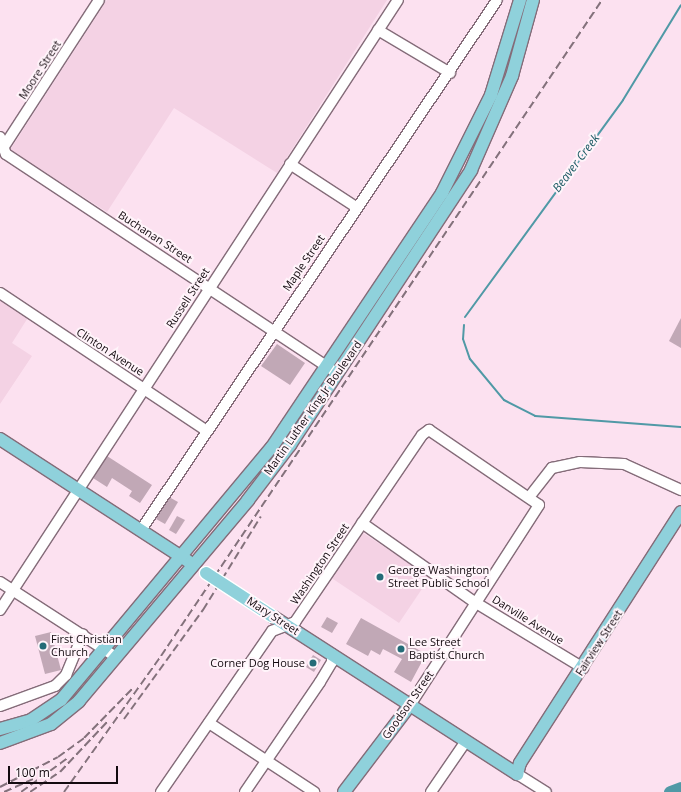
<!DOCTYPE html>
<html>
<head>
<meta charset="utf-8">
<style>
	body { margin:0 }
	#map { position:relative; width:681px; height:792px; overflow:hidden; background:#fce1f0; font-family:"Open Sans",sans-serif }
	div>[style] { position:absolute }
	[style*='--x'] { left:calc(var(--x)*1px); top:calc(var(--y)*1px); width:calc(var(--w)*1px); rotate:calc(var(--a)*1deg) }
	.built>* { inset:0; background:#f4d2e4 }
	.stream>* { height:2px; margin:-1px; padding:0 1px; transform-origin:1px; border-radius:1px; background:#5099a6 }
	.river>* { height:13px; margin:-6.5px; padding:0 6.5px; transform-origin:6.5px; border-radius:6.5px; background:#5099a6 }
	.building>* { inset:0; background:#c1a8b6 }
	.roads { filter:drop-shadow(1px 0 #846c79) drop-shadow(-1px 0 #846c79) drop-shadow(0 1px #846c79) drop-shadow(0 -1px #846c79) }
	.minor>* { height:10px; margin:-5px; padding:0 5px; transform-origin:5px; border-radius:5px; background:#fff }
	.major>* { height:12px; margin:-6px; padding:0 6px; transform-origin:6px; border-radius:6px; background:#8fd1db }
	.rail>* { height:2px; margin-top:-1px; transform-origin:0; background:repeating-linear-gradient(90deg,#83717b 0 8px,transparent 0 12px) }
	.bridges { filter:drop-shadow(1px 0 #fff) drop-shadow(-1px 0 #fff) drop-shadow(0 1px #fff) drop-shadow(0 -1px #fff) }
	.major-bridge>* { height:12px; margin:-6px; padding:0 6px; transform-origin:6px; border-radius:6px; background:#8fd1db }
	.dots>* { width:11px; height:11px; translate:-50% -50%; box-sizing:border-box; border:2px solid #fff4fa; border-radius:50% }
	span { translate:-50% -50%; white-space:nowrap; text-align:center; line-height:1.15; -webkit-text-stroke:4px #fff4fa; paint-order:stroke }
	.street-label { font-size:11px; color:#130a0f }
	.poi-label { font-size:11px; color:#130a0f }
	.left { translate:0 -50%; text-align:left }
	.right { translate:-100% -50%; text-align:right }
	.water-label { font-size:12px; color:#1d5b64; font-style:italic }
	.scale { position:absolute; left:8px; top:766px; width:110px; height:18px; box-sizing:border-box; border:2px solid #130a0f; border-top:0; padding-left:5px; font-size:12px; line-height:14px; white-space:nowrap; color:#130a0f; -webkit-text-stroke:3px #fff4fa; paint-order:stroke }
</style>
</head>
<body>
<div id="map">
	<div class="built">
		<div style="clip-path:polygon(107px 0,387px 0,277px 173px,174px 108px,107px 212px,10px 150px)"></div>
		<div style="clip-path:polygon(0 297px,29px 316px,12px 343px,32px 356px,0 404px)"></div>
		<div style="clip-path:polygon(360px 531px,430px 577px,399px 623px,330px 577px)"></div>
	</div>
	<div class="stream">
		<div style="--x:465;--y:317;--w:268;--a:-53.9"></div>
		<div style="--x:623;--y:100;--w:111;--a:-58.6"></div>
		<div style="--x:464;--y:325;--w:14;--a:94"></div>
		<div style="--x:463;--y:339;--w:21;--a:71"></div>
		<div style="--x:470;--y:359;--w:53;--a:50.3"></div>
		<div style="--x:504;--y:400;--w:35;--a:27"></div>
		<div style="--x:535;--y:416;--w:146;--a:4.3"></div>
	</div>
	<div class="river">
		<div style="--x:670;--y:792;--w:12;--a:-20"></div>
	</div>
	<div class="building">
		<div style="clip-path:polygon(681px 318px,681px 348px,669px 341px)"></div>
		<div style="clip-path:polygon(277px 344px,305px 363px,290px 385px,261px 366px)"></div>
		<div style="clip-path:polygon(107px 456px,152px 485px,140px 503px,129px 496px,132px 491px,112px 478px,107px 487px,93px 478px)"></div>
		<div style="clip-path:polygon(169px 497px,178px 502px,165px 524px,156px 519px)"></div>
		<div style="clip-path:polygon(177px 516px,185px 520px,176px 534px,169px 530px)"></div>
		<div style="clip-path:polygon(327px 617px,338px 623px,332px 633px,321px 627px)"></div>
		<div style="clip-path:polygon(361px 618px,426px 654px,411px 682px,394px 672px,402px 659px,383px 649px,380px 655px,371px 650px,368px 656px,346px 644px)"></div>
		<div style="clip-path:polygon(51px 632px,61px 670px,45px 674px,35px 636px)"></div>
		<div style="clip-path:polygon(313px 655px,321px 660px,314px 672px,306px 667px)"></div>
	</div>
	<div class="roads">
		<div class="minor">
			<div style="--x:378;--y:30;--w:84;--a:30.8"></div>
			<div style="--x:0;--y:137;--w:18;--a:71"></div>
			<div style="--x:6;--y:154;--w:391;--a:33.5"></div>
			<div style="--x:3;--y:148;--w:176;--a:-57"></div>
			<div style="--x:290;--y:164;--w:79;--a:33.1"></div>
			<div style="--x:0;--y:293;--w:249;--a:33.7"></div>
			<div style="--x:530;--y:496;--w:36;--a:-52"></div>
			<div style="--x:552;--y:468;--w:29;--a:-12"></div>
			<div style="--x:580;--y:462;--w:44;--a:2.6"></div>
			<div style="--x:624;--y:464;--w:63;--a:24.5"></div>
			<div style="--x:362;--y:523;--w:136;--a:35.1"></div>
			<div style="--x:473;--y:601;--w:129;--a:31.3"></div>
			<div style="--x:141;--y:530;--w:638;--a:-56.11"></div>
			<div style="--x:0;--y:582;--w:138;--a:32.9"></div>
			<div style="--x:0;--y:610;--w:728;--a:-56.88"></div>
			<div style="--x:0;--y:706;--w:59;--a:-20"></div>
			<div style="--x:55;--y:686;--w:16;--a:-45"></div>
			<div style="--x:66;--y:675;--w:44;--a:-67.5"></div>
			<div style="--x:209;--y:723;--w:126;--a:33.3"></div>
			<div style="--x:517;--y:774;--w:34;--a:32"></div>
			<div style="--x:161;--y:792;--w:196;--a:-55.4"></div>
			<div style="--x:272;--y:631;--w:25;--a:-21"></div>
			<div style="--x:295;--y:622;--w:226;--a:-55.8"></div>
			<div style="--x:422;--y:435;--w:9;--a:-36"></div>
			<div style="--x:429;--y:430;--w:133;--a:34.3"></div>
			<div style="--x:539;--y:505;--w:238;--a:122.8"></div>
			<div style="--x:245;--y:792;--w:133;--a:-55.7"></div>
			<div style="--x:320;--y:682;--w:23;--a:-59"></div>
			<div style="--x:332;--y:662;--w:8;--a:-90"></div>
			<div style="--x:431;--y:792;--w:62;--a:-55.5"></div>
		</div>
		<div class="major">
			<div style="--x:0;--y:439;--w:224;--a:33"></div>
			<div style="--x:272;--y:616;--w:292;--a:32.8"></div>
			<div style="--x:517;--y:774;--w:11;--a:-75"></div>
			<div style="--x:520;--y:763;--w:298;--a:-57.3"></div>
			<div style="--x:0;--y:729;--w:32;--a:-16"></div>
			<div style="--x:31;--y:720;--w:36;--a:-34"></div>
			<div style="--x:61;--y:700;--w:329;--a:-50.2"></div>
			<div style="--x:272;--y:447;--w:306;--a:-56.2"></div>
			<div style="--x:442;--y:193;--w:110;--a:-63.4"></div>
			<div style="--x:491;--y:95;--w:99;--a:-73"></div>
			<div style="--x:0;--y:743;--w:54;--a:-20.4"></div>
			<div style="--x:51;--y:724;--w:36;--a:-39"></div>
			<div style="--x:79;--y:701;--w:263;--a:-49.9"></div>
			<div style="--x:248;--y:500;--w:69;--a:-52.6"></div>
			<div style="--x:290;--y:445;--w:329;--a:-56.6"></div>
			<div style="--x:471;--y:170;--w:103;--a:-66.4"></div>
			<div style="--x:512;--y:76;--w:79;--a:-74.6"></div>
			<div style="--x:344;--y:792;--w:109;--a:-52.8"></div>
		</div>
	</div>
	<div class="rail">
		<div style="--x:124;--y:719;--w:135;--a:-54.1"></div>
		<div style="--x:203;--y:610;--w:110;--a:-58.3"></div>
		<div style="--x:0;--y:787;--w:65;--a:-27.3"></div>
		<div style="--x:58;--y:757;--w:32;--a:-36"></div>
		<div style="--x:84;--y:738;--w:69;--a:-45.6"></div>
		<div style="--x:4;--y:792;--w:34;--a:-24"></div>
		<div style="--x:21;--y:792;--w:59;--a:-36.1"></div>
		<div style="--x:30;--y:792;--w:36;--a:-34"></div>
		<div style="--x:60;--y:772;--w:69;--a:-46.8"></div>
		<div style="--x:64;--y:792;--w:167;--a:-54.5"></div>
		<div style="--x:161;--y:656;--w:790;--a:-56.09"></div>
	</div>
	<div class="bridges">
		<div class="major-bridge">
			<div style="--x:206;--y:573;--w:79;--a:33.1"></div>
		</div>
	</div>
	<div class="dots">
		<div style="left:380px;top:577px;background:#246c78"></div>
		<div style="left:43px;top:646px;background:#246c78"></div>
		<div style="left:401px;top:649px;background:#246c78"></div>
		<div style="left:313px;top:663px;background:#246c78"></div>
	</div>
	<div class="street-label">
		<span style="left:40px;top:70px;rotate:-57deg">Moore Street</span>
		<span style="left:155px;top:237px;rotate:33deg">Buchanan Street</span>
		<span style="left:304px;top:263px;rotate:-56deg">Maple Street</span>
		<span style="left:188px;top:298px;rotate:-57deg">Russell Street</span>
		<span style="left:110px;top:352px;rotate:33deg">Clinton Avenue</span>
		<span style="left:313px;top:408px;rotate:-55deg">Martin Luther King Jr Boulevard</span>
		<span style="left:320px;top:564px;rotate:-56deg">Washington Street</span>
		<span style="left:273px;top:616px;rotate:33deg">Mary Street</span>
		<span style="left:528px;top:620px;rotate:32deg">Danville Avenue</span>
		<span style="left:599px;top:643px;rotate:-57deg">Fairview Street</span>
		<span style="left:408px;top:705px;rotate:-55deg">Goodson Street</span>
	</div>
	<div class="poi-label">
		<span class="left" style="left:388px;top:577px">George Washington<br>Street Public School</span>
		<span class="left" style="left:51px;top:646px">First Christian<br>Church</span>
		<span class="left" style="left:409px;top:649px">Lee Street<br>Baptist Church</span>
		<span class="right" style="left:305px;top:663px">Corner Dog House</span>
	</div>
	<div class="water-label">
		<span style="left:576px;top:163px;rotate:-53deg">Beaver Creek</span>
	</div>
	<div class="scale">100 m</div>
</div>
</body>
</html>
